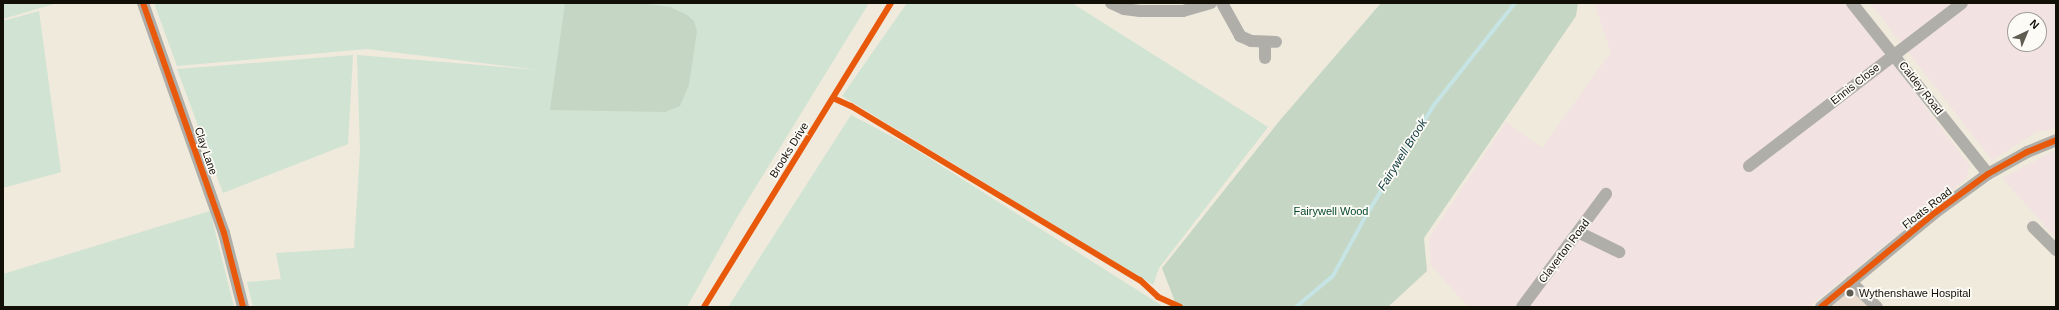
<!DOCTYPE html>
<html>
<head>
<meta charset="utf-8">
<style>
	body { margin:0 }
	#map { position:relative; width:2059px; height:310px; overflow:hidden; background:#efeadc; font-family:Helvetica,sans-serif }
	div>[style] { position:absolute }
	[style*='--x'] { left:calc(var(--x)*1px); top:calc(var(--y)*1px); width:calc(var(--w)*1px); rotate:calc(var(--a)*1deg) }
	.industrial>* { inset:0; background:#f2e3e2 }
	.medical>* { inset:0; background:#e9dbce }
	.green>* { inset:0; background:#d1e3d2 }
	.forest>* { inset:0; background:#c5d6c4 }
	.stream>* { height:3.5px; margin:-1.75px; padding:0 1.75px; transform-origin:1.75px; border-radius:1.75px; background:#c6e4e4 }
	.minor>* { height:12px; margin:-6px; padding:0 6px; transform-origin:6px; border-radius:6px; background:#b0aea9 }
	.cycleway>* { height:6px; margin:-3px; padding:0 3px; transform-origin:3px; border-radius:3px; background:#e8590c }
	.dots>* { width:11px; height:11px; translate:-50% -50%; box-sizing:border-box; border:2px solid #fdfbf6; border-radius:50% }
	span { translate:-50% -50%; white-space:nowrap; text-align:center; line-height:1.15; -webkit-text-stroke:3.5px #fdfbf6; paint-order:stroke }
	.street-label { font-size:11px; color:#120f07 }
	.park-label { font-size:11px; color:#04482e }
	.poi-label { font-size:11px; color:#120f07 }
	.left { translate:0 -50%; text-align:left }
	.water-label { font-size:12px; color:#0a363c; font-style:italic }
	.frame { position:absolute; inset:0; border:4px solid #120f07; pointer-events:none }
	.north { position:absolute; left:2007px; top:12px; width:40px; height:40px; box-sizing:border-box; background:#fdfbf6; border:1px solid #9f9d96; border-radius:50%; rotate:44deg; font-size:11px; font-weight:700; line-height:16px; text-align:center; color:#120f07 }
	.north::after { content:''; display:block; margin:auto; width:14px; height:18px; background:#5f5c52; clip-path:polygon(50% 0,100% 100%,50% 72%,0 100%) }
</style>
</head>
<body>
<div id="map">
	<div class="industrial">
		<div style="clip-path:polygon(1594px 3px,1847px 3px,1970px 166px,1966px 179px,1809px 307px,1468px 307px,1431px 265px,1429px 238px,1506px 122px,1542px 148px,1611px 52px)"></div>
		<div style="clip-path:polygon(evenodd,1870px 3px,2056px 3px,2056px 128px,2035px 133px,1992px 160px,1870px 3px,2015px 20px,2039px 20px,2039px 44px,2015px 44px,2015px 20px)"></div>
		<div style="clip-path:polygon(2056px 150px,2056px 238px,2002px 178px)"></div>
	</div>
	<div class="medical">
		<div style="clip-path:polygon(1851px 282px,1877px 307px,1821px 307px)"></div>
	</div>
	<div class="green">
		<div style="clip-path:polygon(3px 3px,57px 3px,3px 19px)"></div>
		<div style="clip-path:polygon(154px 3px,869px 3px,736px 219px,687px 307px,253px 307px,247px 282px,281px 279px,276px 253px,354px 248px,360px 150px,357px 55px,539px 70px,367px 49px,177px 66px)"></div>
		<div style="clip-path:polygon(907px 3px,1072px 3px,1268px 127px,1159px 268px,1153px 285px,842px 96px)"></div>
		<div style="clip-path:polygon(39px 11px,61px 172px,3px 188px,3px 21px)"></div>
		<div style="clip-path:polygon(353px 55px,348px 144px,223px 193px,177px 69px)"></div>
		<div style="clip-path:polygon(851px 115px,910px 146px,1164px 307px,728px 307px)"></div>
		<div style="clip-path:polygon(210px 211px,234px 307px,3px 307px,3px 274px)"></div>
	</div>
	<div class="forest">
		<div style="clip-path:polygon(565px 3px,640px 3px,670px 7px,687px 15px,694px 21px,697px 31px,689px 85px,680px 106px,665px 112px,550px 110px)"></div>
		<div style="clip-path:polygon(1381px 3px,1578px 3px,1576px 16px,1424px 238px,1427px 271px,1388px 307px,1177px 307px,1162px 268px,1281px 119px)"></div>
	</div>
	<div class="stream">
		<div style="--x:1296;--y:307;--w:48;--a:-40"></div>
		<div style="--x:1333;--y:276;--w:71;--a:-61.3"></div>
		<div style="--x:1367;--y:214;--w:128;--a:-58.4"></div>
		<div style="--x:1434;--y:105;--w:130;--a:-51.5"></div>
	</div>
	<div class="minor">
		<div style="--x:143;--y:3;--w:244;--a:70.6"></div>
		<div style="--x:224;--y:233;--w:76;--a:75.6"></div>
		<div style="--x:1111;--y:3;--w:14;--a:25"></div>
		<div style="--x:1124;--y:9;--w:16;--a:7"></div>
		<div style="--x:1140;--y:11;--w:43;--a:0"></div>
		<div style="--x:1183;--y:11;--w:29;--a:-16"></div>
		<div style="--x:1222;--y:3;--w:38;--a:61"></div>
		<div style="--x:1240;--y:36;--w:12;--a:24"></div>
		<div style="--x:1251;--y:41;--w:25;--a:2"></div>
		<div style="--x:1852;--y:3;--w:218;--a:51.5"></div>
		<div style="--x:1265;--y:42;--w:16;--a:90"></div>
		<div style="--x:1749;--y:166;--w:268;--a:-37.4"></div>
		<div style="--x:2033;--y:227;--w:33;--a:45"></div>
		<div style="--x:1578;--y:232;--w:46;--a:26"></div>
		<div style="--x:1851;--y:282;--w:36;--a:44"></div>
		<div style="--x:1522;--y:307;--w:141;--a:-53.4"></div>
		<div style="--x:1821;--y:307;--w:149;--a:-39.6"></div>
		<div style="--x:1936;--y:212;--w:64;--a:-36.2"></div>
		<div style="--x:1988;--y:174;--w:45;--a:-29.4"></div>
		<div style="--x:2027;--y:152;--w:31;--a:-22"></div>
	</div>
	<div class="cycleway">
		<div style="--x:143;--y:3;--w:244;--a:70.6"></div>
		<div style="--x:224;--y:233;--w:76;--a:75.6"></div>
		<div style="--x:833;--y:98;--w:20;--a:24"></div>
		<div style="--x:851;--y:106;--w:337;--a:31.1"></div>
		<div style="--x:1140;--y:280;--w:25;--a:43"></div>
		<div style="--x:1158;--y:297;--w:24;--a:24"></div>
		<div style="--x:704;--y:307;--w:357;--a:-58.4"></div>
		<div style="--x:1821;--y:307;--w:149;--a:-39.6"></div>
		<div style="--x:1936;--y:212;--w:64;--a:-36.2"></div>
		<div style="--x:1988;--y:174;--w:45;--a:-29.4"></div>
		<div style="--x:2027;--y:152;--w:31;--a:-22"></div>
	</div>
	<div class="dots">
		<div style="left:1850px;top:293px;background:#5f5c52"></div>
	</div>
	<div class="street-label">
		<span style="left:1855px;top:84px;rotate:-38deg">Ennis Close</span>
		<span style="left:1921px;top:88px;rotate:52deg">Caldey Road</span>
		<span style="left:789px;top:150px;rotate:-58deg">Brooks Drive</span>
		<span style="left:206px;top:151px;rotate:71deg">Clay Lane</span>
		<span style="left:1927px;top:208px;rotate:-38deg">Floats Road</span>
		<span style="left:1564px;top:251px;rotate:-53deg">Claverton Road</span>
	</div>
	<div class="park-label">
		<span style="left:1331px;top:211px">Fairywell Wood</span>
	</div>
	<div class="poi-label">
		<span class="left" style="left:1859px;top:293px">Wythenshawe Hospital</span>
	</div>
	<div class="water-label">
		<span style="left:1403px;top:155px;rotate:-58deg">Fairywell Brook</span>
	</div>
	<div class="frame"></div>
	<div class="north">N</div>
</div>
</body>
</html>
